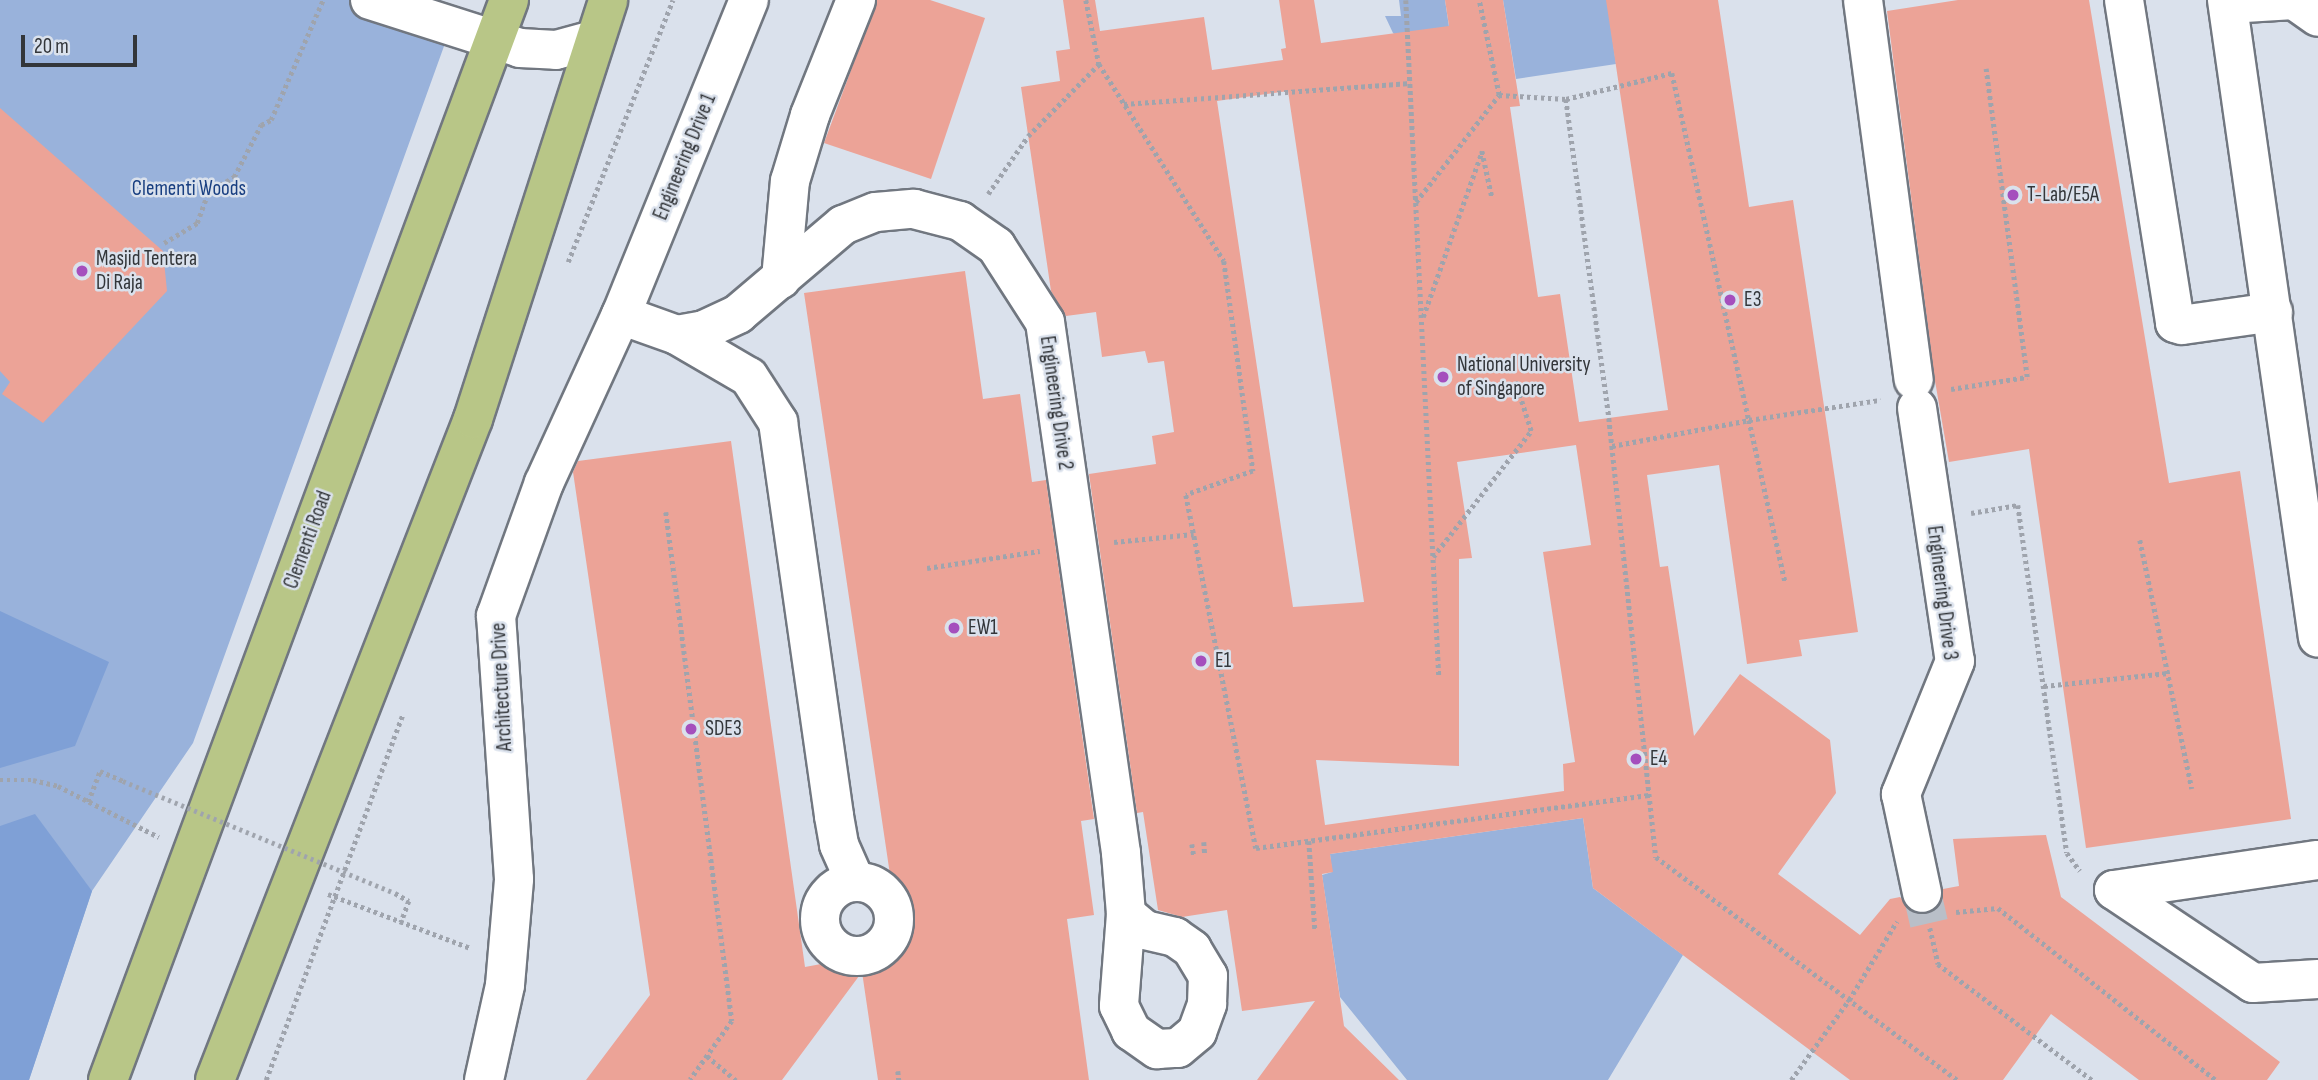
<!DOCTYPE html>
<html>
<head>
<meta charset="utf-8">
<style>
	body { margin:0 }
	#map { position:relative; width:2318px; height:1080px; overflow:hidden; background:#dae1ec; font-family:"Sofia Sans Condensed",sans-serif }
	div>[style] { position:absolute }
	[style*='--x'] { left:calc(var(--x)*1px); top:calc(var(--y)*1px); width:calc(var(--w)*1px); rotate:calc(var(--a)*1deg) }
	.green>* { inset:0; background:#99b2db }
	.forest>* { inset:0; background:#7fa0d6 }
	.building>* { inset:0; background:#eca397 }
	.minor-tunnel>* { height:38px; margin-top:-19px; transform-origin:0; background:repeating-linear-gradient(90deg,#b9bfc8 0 38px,transparent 0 57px) }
	.path>* { height:4.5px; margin-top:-2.25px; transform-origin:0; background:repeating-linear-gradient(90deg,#9fa4ad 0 3.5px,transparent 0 7px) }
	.roads { filter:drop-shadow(2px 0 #717780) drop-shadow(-2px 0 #717780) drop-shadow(0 2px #717780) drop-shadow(0 -2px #717780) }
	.minor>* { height:38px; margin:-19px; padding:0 19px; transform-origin:19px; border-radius:19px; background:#fff }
	.minor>.ring { margin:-19px; padding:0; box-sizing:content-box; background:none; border:38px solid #fff; border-radius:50% }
	.major>* { height:38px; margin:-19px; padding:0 19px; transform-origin:19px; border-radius:19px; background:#b8c687 }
	.path-bridge>* { height:4.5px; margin-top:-2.25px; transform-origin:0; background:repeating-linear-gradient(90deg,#9fa4ad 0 3.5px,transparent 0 7px) }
	.dots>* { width:19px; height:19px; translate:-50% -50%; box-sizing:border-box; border:4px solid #dae1ec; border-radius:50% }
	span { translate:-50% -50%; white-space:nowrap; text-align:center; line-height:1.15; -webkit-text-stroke:5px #dae1ec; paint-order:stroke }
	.street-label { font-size:21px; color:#33363a }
	.park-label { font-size:21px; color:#193f81 }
	.poi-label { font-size:21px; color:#33363a }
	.left { translate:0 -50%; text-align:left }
	.scale { position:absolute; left:21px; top:35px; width:116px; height:32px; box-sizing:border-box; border:4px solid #33363a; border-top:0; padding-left:9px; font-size:21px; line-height:24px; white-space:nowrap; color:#33363a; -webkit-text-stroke:5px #dae1ec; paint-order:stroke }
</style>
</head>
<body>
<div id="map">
	<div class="green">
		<div style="clip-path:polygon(0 0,387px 0,452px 24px,193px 743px,92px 891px,29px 1080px,0 1080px)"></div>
		<div style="clip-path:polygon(1399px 0,1445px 0,1458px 87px,1393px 33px,1385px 16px,1401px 16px)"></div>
		<div style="clip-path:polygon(1503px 0,1607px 0,1616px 64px,1516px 79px)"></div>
		<div style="clip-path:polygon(1583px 818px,1593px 888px,1683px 955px,1608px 1080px,1407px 1080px,1340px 997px,1322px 875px,1332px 872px,1330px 854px)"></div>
	</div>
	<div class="forest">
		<div style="clip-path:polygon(0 611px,109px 662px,75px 746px,0 768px)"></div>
		<div style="clip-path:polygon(35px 814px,92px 891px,29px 1080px,0 1080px,0 826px)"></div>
	</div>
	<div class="building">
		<div style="clip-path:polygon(877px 0,930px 0,985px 18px,931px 179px,824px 143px)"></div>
		<div style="clip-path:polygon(evenodd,1063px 0,1095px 0,1100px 31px,1204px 17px,1212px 70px,1283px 60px,1281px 49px,1286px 48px,1279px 0,1314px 0,1321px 43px,1449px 26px,1445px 0,1503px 0,1520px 106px,1510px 107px,1538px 297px,1560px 294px,1579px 422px,1668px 410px,1606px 0,1718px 0,1749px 207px,1793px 200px,1858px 632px,1799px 640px,1802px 656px,1747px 664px,1719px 465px,1647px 475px,1660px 567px,1668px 566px,1694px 736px,1740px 674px,1830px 740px,1836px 793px,1778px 874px,1860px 935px,1890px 899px,1900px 897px,1916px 914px,1937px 909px,1943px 889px,1959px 886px,1953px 839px,2046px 835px,2061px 897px,2280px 1062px,2267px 1080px,2139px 1080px,2051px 1014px,2003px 1080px,1850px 1080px,1593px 888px,1583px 818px,1330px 854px,1333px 872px,1322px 874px,1344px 1026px,1399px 1080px,1257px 1080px,1315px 1001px,1242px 1011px,1227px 910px,1182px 917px,1158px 910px,1143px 812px,1137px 813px,1089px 474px,1156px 464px,1152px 436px,1174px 432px,1164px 361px,1148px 363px,1145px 351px,1102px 357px,1096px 312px,1066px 316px,1051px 291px,1021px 87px,1060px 81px,1056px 51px,1070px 49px,1063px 0,1288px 91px,1347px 488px,1364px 602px,1293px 607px,1217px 101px,1288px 91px,1063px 0,1576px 445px,1591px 545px,1543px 552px,1575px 762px,1563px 764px,1564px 791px,1325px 825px,1316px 760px,1459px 766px,1459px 559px,1472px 558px,1457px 462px,1576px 445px)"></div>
		<div style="clip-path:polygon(1958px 0,2089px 0,2169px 483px,2240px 471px,2291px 819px,2086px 848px,2029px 449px,1949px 462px,1935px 381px,1887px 11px)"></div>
		<div style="clip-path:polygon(0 108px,163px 251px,167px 291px,43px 423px,2px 394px,10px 382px,0 371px)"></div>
		<div style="clip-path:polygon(965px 271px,983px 399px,1020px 394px,1032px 482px,1046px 480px,1094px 819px,1081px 821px,1094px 915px,1067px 919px,1089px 1080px,878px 1080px,862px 972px,782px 1080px,586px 1080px,650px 995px,573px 472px,578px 461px,731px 441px,805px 967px,901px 949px,804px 293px)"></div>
	</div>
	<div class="minor-tunnel">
		<div style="--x:1922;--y:893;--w:31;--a:77"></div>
	</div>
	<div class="path">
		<div style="--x:1086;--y:0;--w:65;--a:78.5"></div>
		<div style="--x:1406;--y:0;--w:677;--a:87.21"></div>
		<div style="--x:1499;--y:95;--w:67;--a:3.4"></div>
		<div style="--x:1566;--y:99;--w:109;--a:-13.8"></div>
		<div style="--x:1672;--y:73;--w:355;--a:77.5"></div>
		<div style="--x:1749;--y:420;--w:133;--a:-8.7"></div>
		<div style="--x:1566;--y:99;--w:322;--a:82.3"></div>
		<div style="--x:1609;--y:418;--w:442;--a:83.9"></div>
		<div style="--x:1656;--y:857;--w:375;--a:36.5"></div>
		<div style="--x:1124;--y:104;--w:287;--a:-4.2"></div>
		<div style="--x:988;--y:194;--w:70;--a:-55.4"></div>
		<div style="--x:1028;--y:136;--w:101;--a:-45.4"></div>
		<div style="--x:1099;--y:64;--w:233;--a:57.6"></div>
		<div style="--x:1224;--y:261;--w:212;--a:82.1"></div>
		<div style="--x:1253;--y:471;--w:71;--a:160.3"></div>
		<div style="--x:1186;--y:495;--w:360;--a:78.8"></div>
		<div style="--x:1256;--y:848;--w:398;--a:-7.7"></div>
		<div style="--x:1416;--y:202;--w:135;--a:-52.2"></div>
		<div style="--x:1499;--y:95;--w:97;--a:-101.9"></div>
		<div style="--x:164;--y:243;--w:39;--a:-31"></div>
		<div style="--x:197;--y:223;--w:33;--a:-70"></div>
		<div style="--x:208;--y:192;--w:30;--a:-30"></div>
		<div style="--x:234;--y:177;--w:59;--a:-62.6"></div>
		<div style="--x:261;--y:125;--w:11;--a:-27"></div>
		<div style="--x:271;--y:120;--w:131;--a:-66.6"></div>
		<div style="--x:568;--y:262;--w:282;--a:-68.2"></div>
		<div style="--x:1423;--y:317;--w:176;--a:-70.4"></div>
		<div style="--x:1482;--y:151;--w:47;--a:77.7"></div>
		<div style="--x:1951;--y:389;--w:77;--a:-9"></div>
		<div style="--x:2027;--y:377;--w:311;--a:-97.6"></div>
		<div style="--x:1612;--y:446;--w:139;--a:-10.7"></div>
		<div style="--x:1749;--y:420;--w:165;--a:77.4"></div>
		<div style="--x:666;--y:512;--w:513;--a:82.61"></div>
		<div style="--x:732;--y:1021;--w:72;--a:125.4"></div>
		<div style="--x:1971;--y:513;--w:48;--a:-9.7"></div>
		<div style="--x:2018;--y:505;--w:351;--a:82"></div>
		<div style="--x:2067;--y:853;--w:22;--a:54"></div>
		<div style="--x:2140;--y:540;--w:254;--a:78.2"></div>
		<div style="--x:1114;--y:542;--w:80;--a:-5.7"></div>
		<div style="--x:1433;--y:557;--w:160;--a:-52.1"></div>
		<div style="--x:1531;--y:431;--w:52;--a:-107.7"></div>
		<div style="--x:927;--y:568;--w:114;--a:-8.6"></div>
		<div style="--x:2044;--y:686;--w:125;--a:-6"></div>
		<div style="--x:0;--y:780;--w:33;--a:0"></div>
		<div style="--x:33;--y:780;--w:26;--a:13"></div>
		<div style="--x:58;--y:786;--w:113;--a:26.8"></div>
		<div style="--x:88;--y:802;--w:33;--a:-69"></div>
		<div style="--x:100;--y:771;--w:25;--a:23"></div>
		<div style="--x:1309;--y:841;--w:88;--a:86.1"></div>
		<div style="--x:1204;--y:842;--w:13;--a:86"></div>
		<div style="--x:1192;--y:844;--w:12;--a:81"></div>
		<div style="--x:395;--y:893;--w:16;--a:30"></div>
		<div style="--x:409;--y:901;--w:23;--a:110"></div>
		<div style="--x:328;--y:894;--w:152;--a:20.8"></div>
		<div style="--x:1956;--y:912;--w:42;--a:-5.4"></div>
		<div style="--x:1998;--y:908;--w:278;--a:38.3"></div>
		<div style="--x:1930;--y:928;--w:37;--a:77"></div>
		<div style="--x:1938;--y:964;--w:193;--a:37"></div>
		<div style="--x:707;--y:1056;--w:38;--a:40"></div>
		<div style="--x:898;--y:1071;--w:9;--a:84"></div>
		<div style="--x:266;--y:1080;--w:391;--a:-69.5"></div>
		<div style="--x:1791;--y:1080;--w:99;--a:-54.1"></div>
		<div style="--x:1849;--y:1000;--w:92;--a:-58.7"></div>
	</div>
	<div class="roads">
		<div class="minor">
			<div style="--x:370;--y:0;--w:157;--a:17.7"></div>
			<div style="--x:520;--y:48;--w:36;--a:3"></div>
			<div style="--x:556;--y:50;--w:39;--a:-15"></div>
			<div style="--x:1863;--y:0;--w:383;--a:82.4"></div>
			<div style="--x:2124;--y:0;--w:327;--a:81"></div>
			<div style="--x:2175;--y:323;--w:7;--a:16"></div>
			<div style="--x:2182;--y:325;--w:92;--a:-8.1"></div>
			<div style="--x:2227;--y:0;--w:644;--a:81.88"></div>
			<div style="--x:2228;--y:4;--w:66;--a:-3.5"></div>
			<div style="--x:2294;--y:0;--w:29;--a:35"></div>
			<div style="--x:781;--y:279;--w:98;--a:-84.8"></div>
			<div style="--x:790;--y:181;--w:69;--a:-73.1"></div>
			<div style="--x:810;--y:115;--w:124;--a:-68.2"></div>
			<div style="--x:621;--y:315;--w:59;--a:19.7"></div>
			<div style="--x:677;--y:335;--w:27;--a:-10"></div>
			<div style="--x:704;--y:330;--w:38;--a:-25"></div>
			<div style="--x:738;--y:314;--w:138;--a:-40.3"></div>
			<div style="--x:843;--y:225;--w:35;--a:-22"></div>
			<div style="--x:876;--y:212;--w:38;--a:-5"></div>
			<div style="--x:914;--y:209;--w:48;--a:14.6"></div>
			<div style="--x:960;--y:221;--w:44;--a:34.8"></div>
			<div style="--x:996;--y:246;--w:90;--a:57.2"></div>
			<div style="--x:1045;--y:322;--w:536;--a:81.85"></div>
			<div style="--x:1121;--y:853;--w:61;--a:85.3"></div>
			<div style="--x:1126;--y:914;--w:92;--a:94.4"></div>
			<div style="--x:1119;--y:1006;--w:28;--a:64"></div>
			<div style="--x:1131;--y:1031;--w:32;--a:35"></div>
			<div style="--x:1157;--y:1049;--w:21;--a:-3"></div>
			<div style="--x:1178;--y:1048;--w:25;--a:-40"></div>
			<div style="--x:1197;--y:1032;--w:30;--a:-70"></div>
			<div style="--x:1207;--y:1004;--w:28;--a:-88"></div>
			<div style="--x:1208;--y:976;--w:31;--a:-121"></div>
			<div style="--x:1192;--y:949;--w:21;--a:-145"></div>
			<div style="--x:1175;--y:937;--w:31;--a:-167"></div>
			<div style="--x:1145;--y:930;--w:25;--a:-140"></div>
			<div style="--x:677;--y:335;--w:83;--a:30.3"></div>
			<div style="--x:749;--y:377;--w:54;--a:57.2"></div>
			<div style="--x:778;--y:422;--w:398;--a:81.9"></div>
			<div style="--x:834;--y:816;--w:29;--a:80"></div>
			<div style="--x:839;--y:845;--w:39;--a:66"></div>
			<div style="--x:1917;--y:408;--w:256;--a:81.5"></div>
			<div style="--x:1955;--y:661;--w:144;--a:112.1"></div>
			<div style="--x:1901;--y:794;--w:101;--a:78"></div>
			<div class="ring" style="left:820px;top:882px;width:36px;height:36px"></div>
			<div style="--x:2114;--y:890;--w:167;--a:33.8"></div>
			<div style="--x:2253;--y:983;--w:65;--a:-3.5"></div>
			<div style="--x:2114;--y:890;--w:206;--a:-8.4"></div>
			<div style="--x:484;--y:1080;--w:97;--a:-77.5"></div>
			<div style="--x:505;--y:985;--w:106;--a:-85.1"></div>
			<div style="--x:514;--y:879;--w:264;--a:-93.9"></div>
			<div style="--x:496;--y:616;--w:141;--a:-70.2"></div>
			<div style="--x:544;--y:483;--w:185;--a:-65.4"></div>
			<div style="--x:621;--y:315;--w:340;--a:-67.9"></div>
		</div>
		<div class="major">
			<div style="--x:108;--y:1080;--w:1152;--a:-69.63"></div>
			<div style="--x:215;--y:1080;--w:710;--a:-68.68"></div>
			<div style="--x:473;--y:419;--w:440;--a:-72.1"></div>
		</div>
	</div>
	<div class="path-bridge">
		<div style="--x:123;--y:781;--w:294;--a:22.4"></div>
	</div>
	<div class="dots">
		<div style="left:2013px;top:195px;background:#a54fbd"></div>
		<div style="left:82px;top:271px;background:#a54fbd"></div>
		<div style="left:1730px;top:300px;background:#a54fbd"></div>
		<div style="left:1443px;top:377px;background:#a54fbd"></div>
		<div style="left:954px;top:628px;background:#a54fbd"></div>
		<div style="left:1201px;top:661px;background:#a54fbd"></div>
		<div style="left:691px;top:729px;background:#a54fbd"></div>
		<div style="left:1636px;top:759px;background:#a54fbd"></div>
	</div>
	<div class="street-label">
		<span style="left:685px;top:157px;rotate:-68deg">Engineering Drive 1</span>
		<span style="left:1056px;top:403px;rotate:82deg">Engineering Drive 2</span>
		<span style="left:308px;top:540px;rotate:-70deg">Clementi Road</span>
		<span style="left:1942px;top:593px;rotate:83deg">Engineering Drive 3</span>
		<span style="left:502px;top:687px;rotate:-93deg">Architecture Drive</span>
	</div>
	<div class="park-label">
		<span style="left:189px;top:189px">Clementi Woods</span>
	</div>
	<div class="poi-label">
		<span class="left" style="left:2027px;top:195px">T-Lab/E5A</span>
		<span class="left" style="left:96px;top:271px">Masjid Tentera<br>Di Raja</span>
		<span class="left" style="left:1744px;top:300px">E3</span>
		<span class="left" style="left:1457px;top:377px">National University<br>of Singapore</span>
		<span class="left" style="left:968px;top:628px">EW1</span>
		<span class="left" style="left:1215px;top:661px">E1</span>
		<span class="left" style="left:705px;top:729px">SDE3</span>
		<span class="left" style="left:1650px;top:759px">E4</span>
	</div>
	<div class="scale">20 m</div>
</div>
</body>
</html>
